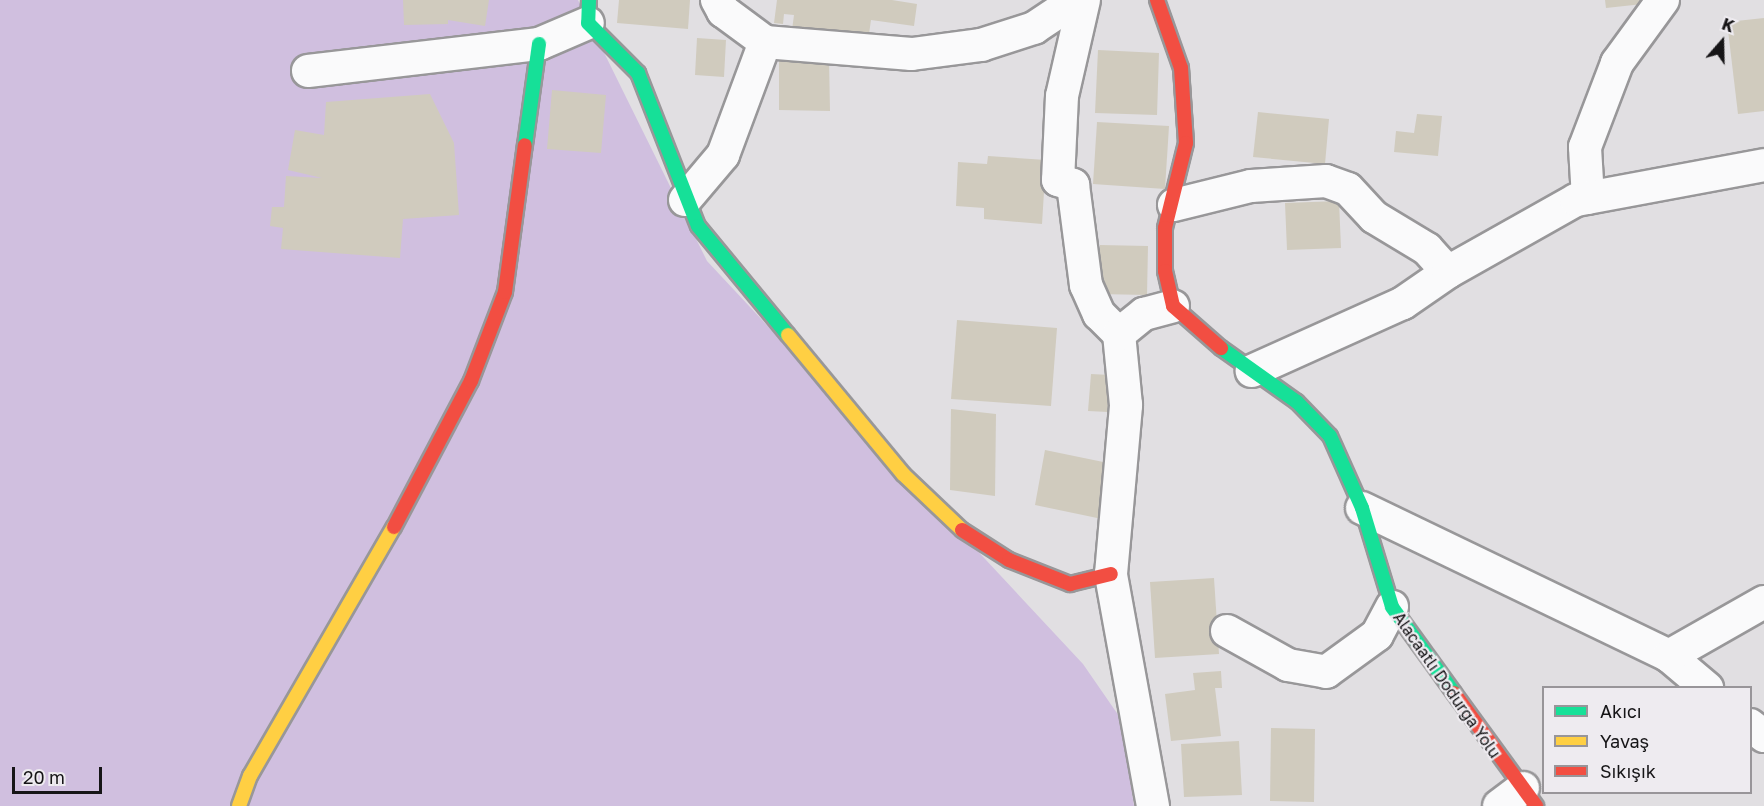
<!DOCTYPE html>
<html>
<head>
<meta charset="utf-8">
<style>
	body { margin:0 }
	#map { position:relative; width:1764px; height:806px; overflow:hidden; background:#e1dfe2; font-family:"Golos Text",sans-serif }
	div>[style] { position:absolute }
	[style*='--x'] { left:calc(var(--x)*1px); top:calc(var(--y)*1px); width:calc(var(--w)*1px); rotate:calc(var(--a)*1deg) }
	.green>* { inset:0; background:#d0bfdf }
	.building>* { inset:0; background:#d0cbbe }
	.roads { filter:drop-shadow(2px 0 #989799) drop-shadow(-2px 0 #989799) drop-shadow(0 2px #989799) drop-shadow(0 -2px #989799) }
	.street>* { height:32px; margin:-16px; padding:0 16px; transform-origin:16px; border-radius:16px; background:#fafafb }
	.fast>* { height:14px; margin:-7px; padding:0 7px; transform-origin:7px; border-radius:7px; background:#16e098 }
	.slow>* { height:14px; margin:-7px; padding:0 7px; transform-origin:7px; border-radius:7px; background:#ffcf43 }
	.jam>* { height:14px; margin:-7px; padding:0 7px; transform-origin:7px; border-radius:7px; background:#f24e42 }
	span { translate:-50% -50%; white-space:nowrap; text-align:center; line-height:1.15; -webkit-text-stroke:4.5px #eeebf0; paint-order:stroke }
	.street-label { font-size:16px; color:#161517 }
	.legend { position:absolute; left:1542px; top:686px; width:210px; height:108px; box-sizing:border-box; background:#eeebf0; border:2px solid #989599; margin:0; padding:8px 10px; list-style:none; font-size:18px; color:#161517 }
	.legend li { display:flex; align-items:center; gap:12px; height:30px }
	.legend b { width:30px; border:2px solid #989599 }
	.north { position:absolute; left:1692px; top:12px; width:60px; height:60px; -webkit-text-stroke:4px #eeebf0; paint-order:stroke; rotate:20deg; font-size:16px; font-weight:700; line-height:24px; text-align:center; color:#161517 }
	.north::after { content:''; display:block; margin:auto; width:21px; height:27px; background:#161517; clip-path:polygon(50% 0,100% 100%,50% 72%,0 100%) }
	.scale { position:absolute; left:12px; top:767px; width:90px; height:27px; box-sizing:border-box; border:3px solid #161517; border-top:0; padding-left:8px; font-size:18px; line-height:21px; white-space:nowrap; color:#161517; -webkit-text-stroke:4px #eeebf0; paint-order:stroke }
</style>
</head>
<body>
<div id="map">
	<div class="green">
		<div style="clip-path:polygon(0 0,578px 0,707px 261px,1083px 664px,1121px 719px,1134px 806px,0 806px)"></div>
	</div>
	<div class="building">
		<div style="clip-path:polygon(403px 0,489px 0,485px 26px,448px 20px,448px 24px,404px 25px)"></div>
		<div style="clip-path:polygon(619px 0,690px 0,688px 29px,617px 23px)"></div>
		<div style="clip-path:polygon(777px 0,892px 0,917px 4px,914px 26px,871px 20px,869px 34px,842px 31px,842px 37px,792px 30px,794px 15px,784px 14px,783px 24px,774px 23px)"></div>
		<div style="clip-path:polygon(1605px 0,1651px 0,1652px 3px,1606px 8px)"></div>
		<div style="clip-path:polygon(1764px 18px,1764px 111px,1738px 114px,1727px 22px)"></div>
		<div style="clip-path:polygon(697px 38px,726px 40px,724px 77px,695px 75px)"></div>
		<div style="clip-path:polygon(1098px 50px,1159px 53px,1157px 115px,1095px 113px)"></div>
		<div style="clip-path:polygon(829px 59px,830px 111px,779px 110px,779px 60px)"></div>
		<div style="clip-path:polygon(552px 90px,606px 95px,601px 153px,547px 149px)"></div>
		<div style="clip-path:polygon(430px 94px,454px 143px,459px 215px,403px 219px,400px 258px,281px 249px,283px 228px,270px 226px,272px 207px,284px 207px,286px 176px,322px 178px,288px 170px,295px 130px,324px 135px,326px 102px)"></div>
		<div style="clip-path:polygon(1258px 112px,1329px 119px,1325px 164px,1253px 157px)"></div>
		<div style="clip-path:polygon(1417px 114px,1442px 116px,1438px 156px,1394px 152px,1396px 131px,1414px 133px)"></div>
		<div style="clip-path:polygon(1097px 122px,1169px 126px,1165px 189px,1093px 184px)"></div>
		<div style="clip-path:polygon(988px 156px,1046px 160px,1042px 224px,984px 219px,984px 208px,956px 206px,958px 162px,987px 164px)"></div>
		<div style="clip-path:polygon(1339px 201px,1341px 248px,1287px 250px,1285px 203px)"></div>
		<div style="clip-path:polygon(1100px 245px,1148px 246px,1147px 295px,1099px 294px)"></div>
		<div style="clip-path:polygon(957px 320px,1057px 328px,1051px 406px,951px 399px)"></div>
		<div style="clip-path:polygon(1091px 374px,1110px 375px,1108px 412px,1088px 411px)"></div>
		<div style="clip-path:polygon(951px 409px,996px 414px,995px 496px,950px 490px)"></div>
		<div style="clip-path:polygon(1045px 450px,1113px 464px,1102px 519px,1035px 505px)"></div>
		<div style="clip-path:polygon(1214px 578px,1219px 654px,1155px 658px,1150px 582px)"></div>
		<div style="clip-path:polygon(1221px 671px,1222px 688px,1215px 688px,1221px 736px,1171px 741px,1165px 694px,1195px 690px,1193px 673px)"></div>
		<div style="clip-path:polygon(1271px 728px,1315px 729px,1314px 802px,1270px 801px)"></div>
		<div style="clip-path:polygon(1239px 741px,1242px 795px,1184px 797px,1181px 744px)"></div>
	</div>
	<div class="roads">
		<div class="street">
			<div style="--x:717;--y:0;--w:13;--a:61"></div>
			<div style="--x:723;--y:11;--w:52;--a:36.4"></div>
			<div style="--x:765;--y:42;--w:147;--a:4.7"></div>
			<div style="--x:912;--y:54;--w:70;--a:-7.4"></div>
			<div style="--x:981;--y:45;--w:56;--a:-17.8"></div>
			<div style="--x:1034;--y:28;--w:50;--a:-33.7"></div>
			<div style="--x:1084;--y:0;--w:98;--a:102.9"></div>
			<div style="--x:1062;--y:96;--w:84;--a:92.7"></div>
			<div style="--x:1058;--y:180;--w:16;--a:18"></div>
			<div style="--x:1073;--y:185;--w:101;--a:82.6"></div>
			<div style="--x:1086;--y:285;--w:32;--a:66"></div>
			<div style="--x:1099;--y:314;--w:28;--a:45"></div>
			<div style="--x:308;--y:71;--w:233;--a:-6.7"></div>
			<div style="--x:539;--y:44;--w:53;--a:-23.2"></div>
			<div style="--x:1588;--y:198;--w:51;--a:-93.4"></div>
			<div style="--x:1585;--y:147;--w:90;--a:-69.1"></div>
			<div style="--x:1617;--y:63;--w:78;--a:-53.9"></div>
			<div style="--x:685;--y:200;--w:59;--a:-49.8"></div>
			<div style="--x:723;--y:155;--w:121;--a:-69.6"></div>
			<div style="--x:1174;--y:205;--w:79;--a:-13.9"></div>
			<div style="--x:1251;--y:186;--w:75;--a:-3.8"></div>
			<div style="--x:1326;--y:181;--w:23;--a:20"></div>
			<div style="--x:1348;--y:189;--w:38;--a:47"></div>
			<div style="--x:1374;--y:217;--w:62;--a:31.1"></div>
			<div style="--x:1427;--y:249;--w:31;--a:48"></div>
			<div style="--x:1448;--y:272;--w:55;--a:145.4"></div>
			<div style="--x:1403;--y:303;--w:166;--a:155.8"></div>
			<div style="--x:1448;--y:272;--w:147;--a:-29.4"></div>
			<div style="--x:1576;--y:200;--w:191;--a:-10.5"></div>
			<div style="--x:1362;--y:508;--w:341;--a:25.7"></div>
			<div style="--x:1669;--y:656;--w:50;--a:40.1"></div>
			<div style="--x:1227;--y:631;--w:70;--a:29.1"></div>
			<div style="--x:1288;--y:665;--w:39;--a:10"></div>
			<div style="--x:1326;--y:672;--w:63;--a:-36"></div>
			<div style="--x:1377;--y:635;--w:32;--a:-62"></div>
			<div style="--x:1669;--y:656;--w:109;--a:-29.6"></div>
			<div style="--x:1750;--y:725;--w:18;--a:38"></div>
			<div style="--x:1153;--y:806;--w:236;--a:-100.3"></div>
			<div style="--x:1111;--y:574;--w:170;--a:-84.9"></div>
			<div style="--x:1126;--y:405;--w:71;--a:-95.6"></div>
			<div style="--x:1119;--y:334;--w:32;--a:-39"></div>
			<div style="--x:1144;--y:314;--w:30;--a:-15"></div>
			<div style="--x:1499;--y:806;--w:30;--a:-37"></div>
		</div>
		<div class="fast">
			<div style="--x:589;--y:0;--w:23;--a:92"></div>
			<div style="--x:588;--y:23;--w:71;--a:45"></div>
			<div style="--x:638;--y:73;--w:164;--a:68.6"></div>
			<div style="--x:698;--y:226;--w:141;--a:50.5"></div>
			<div style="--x:525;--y:145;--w:102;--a:-82.1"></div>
			<div style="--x:1221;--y:348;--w:93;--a:35.4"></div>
			<div style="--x:1297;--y:402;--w:47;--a:45.9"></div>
			<div style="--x:1330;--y:436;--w:79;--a:66"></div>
			<div style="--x:1362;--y:508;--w:103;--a:73.1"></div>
			<div style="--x:1392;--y:607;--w:106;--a:54.2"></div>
		</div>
		<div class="slow">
			<div style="--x:788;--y:335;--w:180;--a:50.4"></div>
			<div style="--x:903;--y:474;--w:81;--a:43.5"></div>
			<div style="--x:239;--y:806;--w:32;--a:-70"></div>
			<div style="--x:250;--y:776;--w:288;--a:-60"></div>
		</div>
		<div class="jam">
			<div style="--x:1157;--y:0;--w:72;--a:70.6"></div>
			<div style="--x:1181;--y:68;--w:75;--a:86.2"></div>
			<div style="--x:1186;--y:143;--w:88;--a:103.9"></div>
			<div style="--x:1165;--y:228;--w:43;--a:90"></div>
			<div style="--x:1165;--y:271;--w:36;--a:77"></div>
			<div style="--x:1173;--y:306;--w:64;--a:41.2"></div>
			<div style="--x:394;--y:527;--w:165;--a:-62.2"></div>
			<div style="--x:471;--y:381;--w:95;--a:-69.1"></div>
			<div style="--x:505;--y:292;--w:148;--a:-82.3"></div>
			<div style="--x:962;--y:530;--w:56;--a:32.6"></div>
			<div style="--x:1009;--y:560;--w:66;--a:21.5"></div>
			<div style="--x:1070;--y:584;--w:42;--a:-13.7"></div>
			<div style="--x:1454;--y:693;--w:140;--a:54"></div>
		</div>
	</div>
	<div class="street-label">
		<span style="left:1447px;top:685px;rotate:55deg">Alacaatlı Dodurga Yolu</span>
	</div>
	<ul class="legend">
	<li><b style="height:8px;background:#16e098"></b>Akıcı</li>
	<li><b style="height:8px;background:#ffcf43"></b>Yavaş</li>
	<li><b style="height:8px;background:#f24e42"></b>Sıkışık</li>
	</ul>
	<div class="north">K</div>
	<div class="scale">20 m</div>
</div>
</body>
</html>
